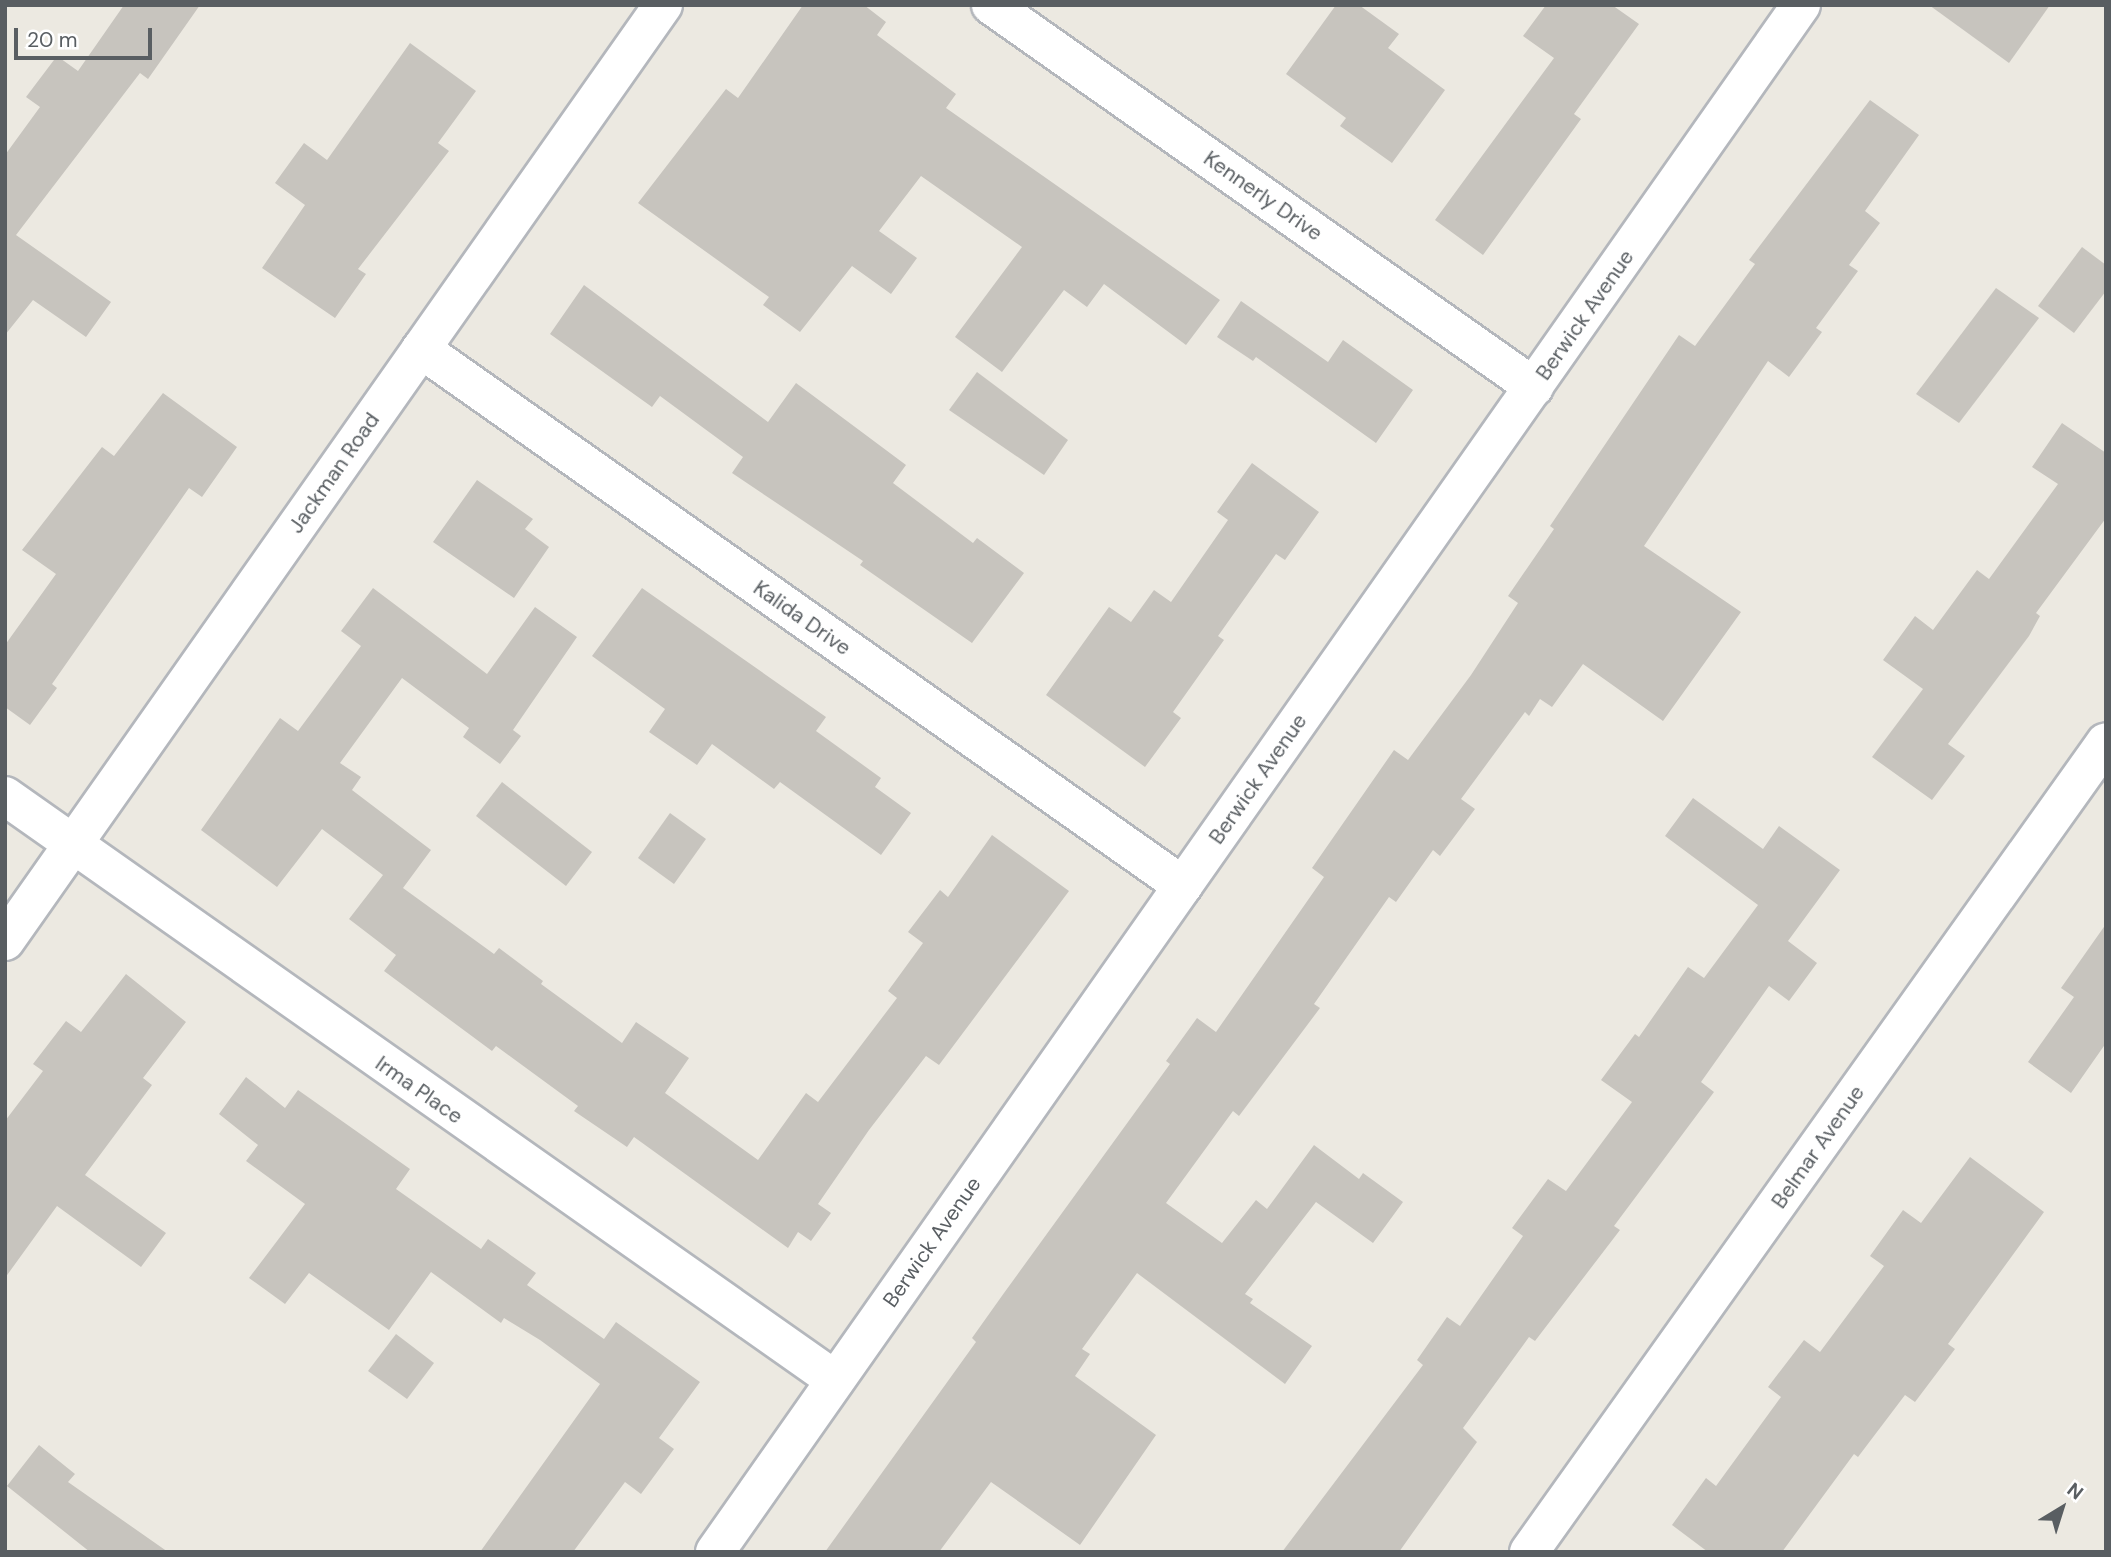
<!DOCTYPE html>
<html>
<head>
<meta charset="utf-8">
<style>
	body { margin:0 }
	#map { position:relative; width:2111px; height:1557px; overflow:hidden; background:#ece9e1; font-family:"DM Sans",sans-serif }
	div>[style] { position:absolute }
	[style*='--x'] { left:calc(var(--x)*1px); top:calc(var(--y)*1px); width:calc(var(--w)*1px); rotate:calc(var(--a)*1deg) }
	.building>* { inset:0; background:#c7c4be }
	.roads { filter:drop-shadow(2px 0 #b4b7bc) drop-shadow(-2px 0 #b4b7bc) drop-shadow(0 2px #b4b7bc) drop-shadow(0 -2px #b4b7bc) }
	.minor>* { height:38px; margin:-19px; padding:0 19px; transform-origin:19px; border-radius:19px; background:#fff }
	span { translate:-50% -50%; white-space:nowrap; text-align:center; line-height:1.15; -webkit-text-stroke:7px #fff; paint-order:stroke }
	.street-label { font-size:21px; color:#595e62 }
	.frame { position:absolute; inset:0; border:7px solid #595e62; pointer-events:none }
	.north { position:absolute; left:2027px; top:1473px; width:70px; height:70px; -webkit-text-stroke:5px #fff; paint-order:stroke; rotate:38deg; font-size:19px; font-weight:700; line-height:28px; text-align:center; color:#595e62 }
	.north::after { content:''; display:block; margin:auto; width:24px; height:32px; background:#595e62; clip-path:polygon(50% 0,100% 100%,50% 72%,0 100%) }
	.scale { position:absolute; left:14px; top:28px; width:138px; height:32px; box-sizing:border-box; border:4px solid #595e62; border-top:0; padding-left:9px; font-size:21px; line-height:24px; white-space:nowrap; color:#595e62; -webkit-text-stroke:5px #fff; paint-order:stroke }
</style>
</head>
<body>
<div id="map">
	<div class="building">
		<div style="clip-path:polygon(124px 5px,200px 5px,148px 79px,140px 73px,16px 235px,111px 302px,86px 337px,33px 300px,5px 335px,5px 155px,40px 107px,26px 97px,57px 56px,78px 71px)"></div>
		<div style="clip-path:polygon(803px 5px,864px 5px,886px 22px,877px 35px,956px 94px,946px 108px,1220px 300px,1186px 345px,1104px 284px,1087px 307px,1064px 290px,1002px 372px,955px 337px,1022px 247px,921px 176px,879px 231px,917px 258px,891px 294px,852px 266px,800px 332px,763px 305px,769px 297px,638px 203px,726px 89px,738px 98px)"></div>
		<div style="clip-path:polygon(1336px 5px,1359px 5px,1399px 34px,1388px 48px,1445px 90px,1392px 163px,1340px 126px,1346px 118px,1286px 74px)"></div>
		<div style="clip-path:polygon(1546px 5px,1612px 5px,1639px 24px,1574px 114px,1581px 119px,1483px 255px,1435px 220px,1554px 58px,1523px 36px)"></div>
		<div style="clip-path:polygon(1929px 5px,2050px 5px,2009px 63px)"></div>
		<div style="clip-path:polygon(410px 43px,476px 91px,438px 143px,449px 151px,358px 269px,366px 274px,335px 318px,262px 268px,305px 205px,275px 183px,304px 143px,327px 160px)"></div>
		<div style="clip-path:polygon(1870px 100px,1919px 135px,1865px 211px,1880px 223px,1849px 265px,1858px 271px,1816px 328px,1822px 332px,1789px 377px,1768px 361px,1644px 546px,1741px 612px,1663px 721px,1583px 664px,1552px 707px,1540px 699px,1529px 716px,1525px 712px,1461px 799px,1475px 809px,1440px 856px,1433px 850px,1396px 902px,1389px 897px,1314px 1004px,1320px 1008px,1239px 1116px,1233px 1111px,1166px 1203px,1222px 1243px,1256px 1200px,1267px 1209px,1314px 1145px,1359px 1179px,1363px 1173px,1403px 1202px,1373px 1243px,1316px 1202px,1245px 1294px,1253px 1299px,1250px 1303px,1312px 1346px,1285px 1384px,1137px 1273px,1082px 1349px,1090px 1354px,1075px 1376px,1156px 1435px,1080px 1545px,991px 1482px,939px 1552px,825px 1552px,976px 1342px,972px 1338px,1004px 1293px,1170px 1064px,1166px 1061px,1197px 1018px,1216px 1032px,1324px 877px,1312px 868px,1394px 750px,1408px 760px,1471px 675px,1518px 603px,1508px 596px,1554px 529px,1550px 526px,1679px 335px,1695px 346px,1755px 264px,1749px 260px)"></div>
		<div style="clip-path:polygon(2082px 247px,2106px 265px,2106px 291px,2074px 333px,2038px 306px)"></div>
		<div style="clip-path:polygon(584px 285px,768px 422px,796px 383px,906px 465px,893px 483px,973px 543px,977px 538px,1024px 573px,972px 643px,860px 565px,863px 561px,732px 473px,743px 457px,660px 396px,652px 407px,550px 334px)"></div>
		<div style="clip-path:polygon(1996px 288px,2039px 318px,1959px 423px,1916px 394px)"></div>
		<div style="clip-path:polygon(1241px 301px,1328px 362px,1343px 340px,1413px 390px,1376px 443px,1256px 357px,1253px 361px,1217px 337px)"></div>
		<div style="clip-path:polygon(977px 372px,1068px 440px,1044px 475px,949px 410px)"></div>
		<div style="clip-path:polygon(163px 393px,237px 447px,202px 497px,189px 488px,52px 684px,57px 688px,30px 725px,5px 707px,5px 645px,56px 574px,22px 550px,102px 447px,114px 456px)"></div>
		<div style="clip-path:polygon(2062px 423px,2106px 453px,2106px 518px,2036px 613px,2040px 616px,2029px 636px,1948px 744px,1965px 756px,1932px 800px,1872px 757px,1923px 689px,1883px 660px,1915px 616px,1933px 630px,1977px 570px,1989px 579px,2058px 484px,2032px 467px)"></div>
		<div style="clip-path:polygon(1252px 463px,1319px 512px,1285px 560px,1276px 554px,1218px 636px,1224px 640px,1173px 712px,1181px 718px,1145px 767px,1046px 695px,1109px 607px,1131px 622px,1154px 590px,1171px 602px,1228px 520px,1217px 512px)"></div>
		<div style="clip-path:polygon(477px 480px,533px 519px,525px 529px,549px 547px,514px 598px,433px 542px)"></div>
		<div style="clip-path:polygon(373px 588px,487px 674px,535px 607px,577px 637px,513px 730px,521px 736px,500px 764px,463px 737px,469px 728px,402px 678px,340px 763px,361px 777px,352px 790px,431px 850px,403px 888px,494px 954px,499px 948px,543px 981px,541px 984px,622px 1043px,636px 1022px,689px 1058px,665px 1093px,758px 1160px,806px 1093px,818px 1102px,897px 998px,888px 991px,923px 943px,908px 932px,940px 890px,948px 897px,992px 835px,1069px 891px,939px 1065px,926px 1056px,869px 1130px,818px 1204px,831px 1213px,811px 1241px,798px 1232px,788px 1248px,634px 1137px,627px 1147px,574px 1111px,578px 1106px,496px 1046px,492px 1051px,384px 971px,396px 955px,349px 919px,383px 875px,322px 829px,277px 887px,201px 830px,280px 718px,298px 731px,361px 646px,341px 631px)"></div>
		<div style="clip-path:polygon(642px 588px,826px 717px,816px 731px,881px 778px,875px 787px,911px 813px,881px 855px,780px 782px,774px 789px,712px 744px,697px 765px,649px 732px,665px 709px,592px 656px)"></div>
		<div style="clip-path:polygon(502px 782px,592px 852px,566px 886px,476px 816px)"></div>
		<div style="clip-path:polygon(1693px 798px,1763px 849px,1779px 826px,1840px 870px,1788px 941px,1817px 963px,1789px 1001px,1769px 986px,1701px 1082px,1714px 1092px,1614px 1226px,1620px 1230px,1535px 1341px,1529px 1337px,1463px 1428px,1477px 1442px,1399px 1552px,1282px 1552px,1423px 1365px,1417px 1360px,1447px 1317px,1460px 1326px,1523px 1236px,1512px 1228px,1548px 1179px,1566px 1191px,1632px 1102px,1601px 1080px,1635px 1034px,1639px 1037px,1688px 967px,1704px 978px,1758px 905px,1665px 836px)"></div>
		<div style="clip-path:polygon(670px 813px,706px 839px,674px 884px,638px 858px)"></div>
		<div style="clip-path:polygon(2106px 924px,2106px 1043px,2071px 1093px,2028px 1062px,2074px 997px,2061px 988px)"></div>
		<div style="clip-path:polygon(126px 974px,186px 1022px,143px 1078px,152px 1085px,85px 1175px,166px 1233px,141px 1267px,57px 1206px,5px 1278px,5px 1121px,43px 1071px,33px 1064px,66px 1021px,81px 1032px)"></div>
		<div style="clip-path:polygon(246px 1077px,285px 1108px,298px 1090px,410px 1169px,396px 1189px,481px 1249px,488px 1239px,536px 1273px,527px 1285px,604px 1339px,616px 1322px,700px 1382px,659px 1438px,674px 1449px,641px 1494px,625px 1482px,573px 1552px,480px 1552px,600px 1384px,540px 1340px,504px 1318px,501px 1323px,431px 1272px,389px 1330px,309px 1273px,285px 1304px,249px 1278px,305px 1204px,246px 1161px,258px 1145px,219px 1114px)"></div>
		<div style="clip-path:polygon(1970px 1157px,2044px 1212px,1948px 1344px,1955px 1349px,1915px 1402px,1905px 1395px,1858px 1457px,1854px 1454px,1782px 1552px,1708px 1552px,1672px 1525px,1706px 1478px,1716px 1486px,1781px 1397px,1768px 1387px,1804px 1340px,1820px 1352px,1884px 1266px,1870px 1256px,1903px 1210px,1921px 1223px)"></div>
		<div style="clip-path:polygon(396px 1334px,434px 1363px,407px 1399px,368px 1371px)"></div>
		<div style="clip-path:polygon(39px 1445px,75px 1474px,68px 1482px,168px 1552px,90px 1552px,7px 1486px)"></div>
	</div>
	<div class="roads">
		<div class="minor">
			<div style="--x:991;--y:5;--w:664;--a:35.13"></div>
			<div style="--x:421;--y:349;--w:932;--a:35.17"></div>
			<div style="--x:5;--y:796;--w:1015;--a:35.13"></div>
			<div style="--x:5;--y:941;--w:1144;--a:-54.89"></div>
			<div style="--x:715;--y:1552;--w:1890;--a:-54.93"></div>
			<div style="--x:1529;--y:1552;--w:994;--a:-54.54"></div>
		</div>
	</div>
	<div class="street-label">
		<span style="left:1263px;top:196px;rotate:35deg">Kennerly Drive</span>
		<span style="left:1585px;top:315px;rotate:-55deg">Berwick Avenue</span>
		<span style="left:334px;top:473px;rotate:-55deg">Jackman Road</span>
		<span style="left:802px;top:618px;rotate:35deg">Kalida Drive</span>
		<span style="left:1258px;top:779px;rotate:-55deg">Berwick Avenue</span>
		<span style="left:419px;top:1090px;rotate:35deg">Irma Place</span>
		<span style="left:1818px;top:1147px;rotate:-55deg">Belmar Avenue</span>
		<span style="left:932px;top:1242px;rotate:-55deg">Berwick Avenue</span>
	</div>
	<div class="frame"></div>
	<div class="north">N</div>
	<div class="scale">20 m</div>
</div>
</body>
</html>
